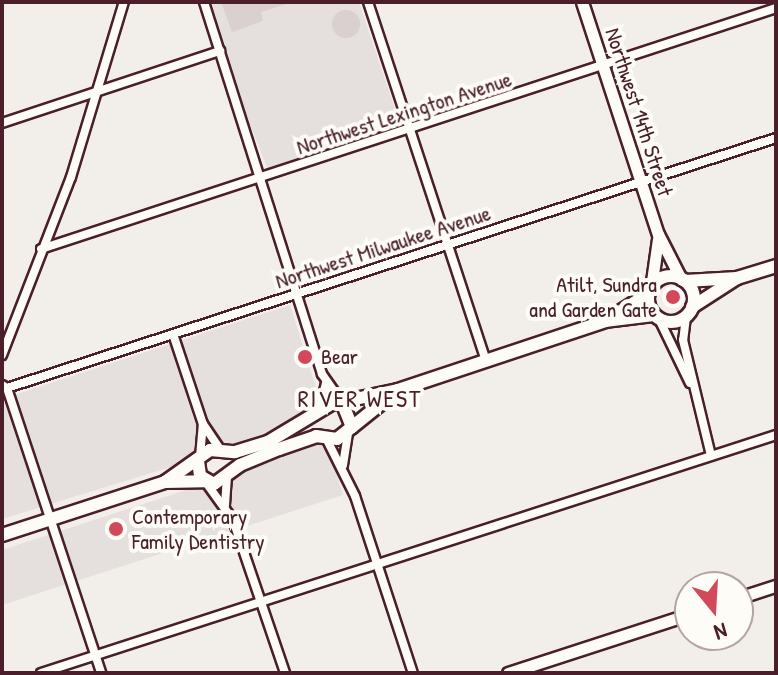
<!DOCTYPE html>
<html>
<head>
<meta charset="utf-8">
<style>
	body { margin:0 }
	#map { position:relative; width:778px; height:675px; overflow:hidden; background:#f2efeb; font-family:"Patrick Hand",sans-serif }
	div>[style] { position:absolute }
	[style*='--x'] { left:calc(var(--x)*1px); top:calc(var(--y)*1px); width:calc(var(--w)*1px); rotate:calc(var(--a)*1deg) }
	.built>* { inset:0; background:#e5dfdd }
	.green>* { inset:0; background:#d9d0cf }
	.round { border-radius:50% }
	.roads { filter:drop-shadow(2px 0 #4a1f2b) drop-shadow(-2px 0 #4a1f2b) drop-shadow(0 2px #4a1f2b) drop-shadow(0 -2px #4a1f2b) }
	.minor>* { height:8px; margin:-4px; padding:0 4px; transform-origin:4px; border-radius:4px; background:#fdfcf7 }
	.tertiary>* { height:11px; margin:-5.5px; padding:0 5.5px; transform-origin:5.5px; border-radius:5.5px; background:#fdfcf7 }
	.secondary>* { height:12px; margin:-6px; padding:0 6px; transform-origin:6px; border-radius:6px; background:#fdfcf7 }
	.secondary>.ring { margin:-6px; padding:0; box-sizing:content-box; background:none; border:12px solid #fdfcf7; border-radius:50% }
	.dots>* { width:22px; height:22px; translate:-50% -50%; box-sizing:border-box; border:4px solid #fdfcf7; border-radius:50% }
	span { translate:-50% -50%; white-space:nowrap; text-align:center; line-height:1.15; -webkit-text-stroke:8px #fdfcf7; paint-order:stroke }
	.street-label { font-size:22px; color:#4a1f2b }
	.poi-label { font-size:22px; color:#4a1f2b }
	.right { translate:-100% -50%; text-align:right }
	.left { translate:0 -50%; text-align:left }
	.neighbourhood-label { font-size:24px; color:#4a1f2b; letter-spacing:2px }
	.frame { position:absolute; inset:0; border:4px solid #4a1f2b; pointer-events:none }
	.north { position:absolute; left:674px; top:571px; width:80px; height:80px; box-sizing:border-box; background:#fdfcf7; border:2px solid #b5a4a5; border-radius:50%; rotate:162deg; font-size:22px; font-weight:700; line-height:32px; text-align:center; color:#4a1f2b }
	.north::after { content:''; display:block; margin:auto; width:28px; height:36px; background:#d1495b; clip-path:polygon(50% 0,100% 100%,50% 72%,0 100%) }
</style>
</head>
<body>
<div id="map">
	<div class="built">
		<div style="clip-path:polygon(211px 2px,359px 2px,401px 127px,268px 170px,228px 68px)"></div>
		<div style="clip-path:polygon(290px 305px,320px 400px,315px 407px,268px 437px,2px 519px,2px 399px)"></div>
		<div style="clip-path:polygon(313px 441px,327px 443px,343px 495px,2px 605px,2px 550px,269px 463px)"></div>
	</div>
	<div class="green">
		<div style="clip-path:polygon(221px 2px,293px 2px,261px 12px,263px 21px,232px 32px)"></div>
		<div class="round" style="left:332px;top:10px;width:28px;height:28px"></div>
	</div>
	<div class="roads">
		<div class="minor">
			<div style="--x:204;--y:2;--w:390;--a:72.4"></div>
			<div style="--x:322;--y:374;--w:37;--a:55"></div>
			<div style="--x:368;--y:2;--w:377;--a:71.8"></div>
			<div style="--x:2;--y:123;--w:230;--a:-18.3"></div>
			<div style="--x:41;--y:249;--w:774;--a:-18.15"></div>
			<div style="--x:686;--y:317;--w:23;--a:97"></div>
			<div style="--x:683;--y:340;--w:119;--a:76.4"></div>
			<div style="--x:659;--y:319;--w:71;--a:64.2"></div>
			<div style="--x:173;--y:334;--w:95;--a:71.6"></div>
			<div style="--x:2;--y:355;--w:191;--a:-68.8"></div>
			<div style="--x:71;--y:177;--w:183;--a:-73.2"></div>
			<div style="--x:2;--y:385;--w:6;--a:31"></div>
			<div style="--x:7;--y:388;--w:809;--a:-18.01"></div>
			<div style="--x:7;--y:388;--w:300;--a:71.7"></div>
			<div style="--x:319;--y:411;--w:30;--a:-76"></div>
			<div style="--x:326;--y:438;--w:65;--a:63.4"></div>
			<div style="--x:355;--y:496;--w:186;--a:71.9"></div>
			<div style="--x:200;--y:457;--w:33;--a:-85"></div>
			<div style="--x:203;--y:424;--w:32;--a:56"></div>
			<div style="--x:343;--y:465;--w:32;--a:-81"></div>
			<div style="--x:207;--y:484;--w:44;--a:54.2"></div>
			<div style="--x:233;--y:520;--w:162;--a:71.2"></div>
			<div style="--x:225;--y:505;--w:26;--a:-86"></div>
			<div style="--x:41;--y:673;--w:773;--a:-17.94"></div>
		</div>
		<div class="tertiary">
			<div style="--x:582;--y:2;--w:244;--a:71.9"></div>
			<div style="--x:658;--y:234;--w:51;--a:62.9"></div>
			<div style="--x:651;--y:288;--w:49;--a:-81.9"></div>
			<div style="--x:738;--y:598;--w:40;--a:-18"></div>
			<div style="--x:508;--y:673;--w:191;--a:-18"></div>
		</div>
		<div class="secondary">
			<div class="ring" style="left:648px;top:276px;width:34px;height:34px"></div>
			<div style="--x:685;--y:281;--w:52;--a:-3.3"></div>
			<div style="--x:692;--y:307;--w:54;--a:-32.8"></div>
			<div style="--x:737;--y:278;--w:41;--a:-17.1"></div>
			<div style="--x:605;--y:321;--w:51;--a:-32.1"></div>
			<div style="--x:352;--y:427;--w:59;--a:-38.8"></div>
			<div style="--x:198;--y:461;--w:15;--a:82"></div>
			<div style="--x:200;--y:476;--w:16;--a:30"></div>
			<div style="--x:214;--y:484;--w:32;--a:-36"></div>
			<div style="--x:240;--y:465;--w:42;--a:-22.3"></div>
			<div style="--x:279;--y:449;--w:39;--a:-19"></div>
			<div style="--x:316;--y:436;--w:21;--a:8"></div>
			<div style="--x:337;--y:439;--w:19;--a:-39"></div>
			<div style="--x:352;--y:427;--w:24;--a:-112"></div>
			<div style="--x:165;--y:482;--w:55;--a:-35.4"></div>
			<div style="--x:210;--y:450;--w:25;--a:5"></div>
			<div style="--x:235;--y:452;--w:34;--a:-17"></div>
			<div style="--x:268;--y:442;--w:74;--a:-31.1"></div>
			<div style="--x:331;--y:404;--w:68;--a:-11.8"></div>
			<div style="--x:398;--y:390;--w:218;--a:-18.4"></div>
			<div style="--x:605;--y:321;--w:49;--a:-7"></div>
			<div style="--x:2;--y:535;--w:171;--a:-18"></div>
			<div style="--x:165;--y:482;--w:39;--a:-1"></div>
		</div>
	</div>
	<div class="dots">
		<div style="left:673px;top:297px;background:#d1495b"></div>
		<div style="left:305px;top:357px;background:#d1495b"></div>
		<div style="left:116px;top:529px;background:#d1495b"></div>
	</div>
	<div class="street-label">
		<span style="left:639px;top:112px;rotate:72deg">Northwest 14th Street</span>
		<span style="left:404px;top:113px;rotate:-18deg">Northwest Lexington Avenue</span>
		<span style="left:383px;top:247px;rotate:-18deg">Northwest Milwaukee Avenue</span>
	</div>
	<div class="poi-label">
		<span class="right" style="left:657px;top:297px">Atilt, Sundra<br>and Garden Gate</span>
		<span class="left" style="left:321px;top:357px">Bear</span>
		<span class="left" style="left:132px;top:529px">Contemporary<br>Family Dentistry</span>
	</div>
	<div class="neighbourhood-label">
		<span style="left:360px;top:399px">RIVER WEST</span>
	</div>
	<div class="frame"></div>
	<div class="north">N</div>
</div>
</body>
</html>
